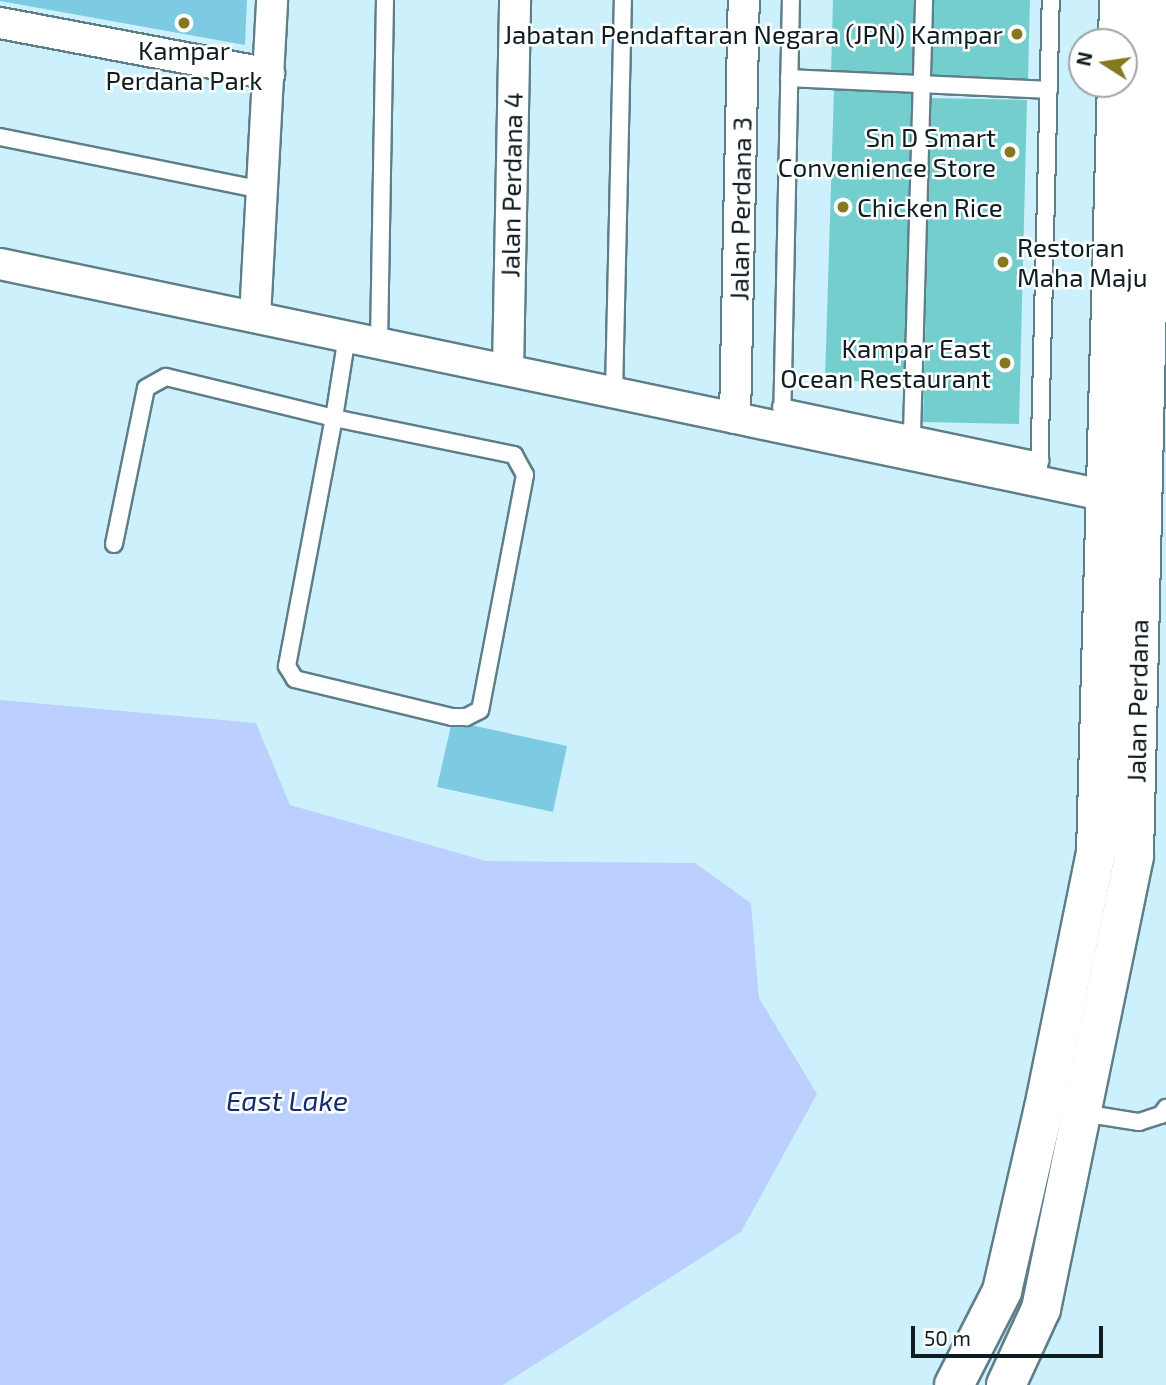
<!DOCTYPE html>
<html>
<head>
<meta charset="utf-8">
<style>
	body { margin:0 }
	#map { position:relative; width:1166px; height:1385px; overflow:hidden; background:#cdf1fc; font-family:"Exo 2",sans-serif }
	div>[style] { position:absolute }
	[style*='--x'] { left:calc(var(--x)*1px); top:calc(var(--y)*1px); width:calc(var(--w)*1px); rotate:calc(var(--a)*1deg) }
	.green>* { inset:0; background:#7dcbe3 }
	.water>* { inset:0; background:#bbd0ff }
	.building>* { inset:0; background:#74cece }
	.roads { filter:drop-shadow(2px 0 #5e7e88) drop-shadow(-2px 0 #5e7e88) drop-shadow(0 2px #5e7e88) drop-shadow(0 -2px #5e7e88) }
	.service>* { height:16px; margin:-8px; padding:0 8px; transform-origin:8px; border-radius:8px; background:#fff }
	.minor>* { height:30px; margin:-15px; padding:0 15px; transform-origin:15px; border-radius:15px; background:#fff }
	.tertiary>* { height:38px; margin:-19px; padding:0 19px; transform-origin:19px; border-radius:19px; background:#fff }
	.dots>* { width:19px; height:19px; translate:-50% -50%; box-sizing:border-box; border:4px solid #fff; border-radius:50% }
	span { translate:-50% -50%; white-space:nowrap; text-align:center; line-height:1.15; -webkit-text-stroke:5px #fff; paint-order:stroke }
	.poi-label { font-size:26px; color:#0f1c20 }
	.right { translate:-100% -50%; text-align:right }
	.left { translate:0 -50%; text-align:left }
	.street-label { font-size:26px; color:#0f1c20 }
	.water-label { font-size:28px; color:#152d6d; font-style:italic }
	.north { position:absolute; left:1068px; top:28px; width:70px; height:70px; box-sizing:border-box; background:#fff; border:2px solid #9fa4a6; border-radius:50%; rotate:282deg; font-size:19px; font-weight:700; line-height:28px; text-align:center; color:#0f1c20 }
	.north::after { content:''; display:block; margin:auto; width:24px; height:32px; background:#84791e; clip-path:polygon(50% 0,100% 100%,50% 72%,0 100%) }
	.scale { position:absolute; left:911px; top:1326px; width:192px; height:32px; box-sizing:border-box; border:4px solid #0f1c20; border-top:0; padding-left:9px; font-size:21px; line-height:24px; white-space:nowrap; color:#0f1c20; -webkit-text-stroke:5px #fff; paint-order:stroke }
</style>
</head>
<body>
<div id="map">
	<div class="green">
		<div style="clip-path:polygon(0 0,247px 0,245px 45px,0 1px)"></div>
		<div style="clip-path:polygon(452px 721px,567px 746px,553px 812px,437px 787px)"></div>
	</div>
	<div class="water">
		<div style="clip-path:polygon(0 700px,256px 723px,290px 805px,486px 861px,695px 863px,751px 903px,759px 998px,817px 1094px,741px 1232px,503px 1385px,0 1385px)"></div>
	</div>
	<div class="building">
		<div style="clip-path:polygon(833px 0,915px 0,914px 76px,831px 74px)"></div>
		<div style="clip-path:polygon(934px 0,1030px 0,1028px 79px,932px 78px)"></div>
		<div style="clip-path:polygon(834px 89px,916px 91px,907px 383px,825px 380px)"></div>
		<div style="clip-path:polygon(931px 98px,1027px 100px,1019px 424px,923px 422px)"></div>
	</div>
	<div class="roads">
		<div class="service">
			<div style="--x:789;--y:78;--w:260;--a:2.6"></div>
			<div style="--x:0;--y:137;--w:268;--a:11.4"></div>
			<div style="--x:379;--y:343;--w:343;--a:-89"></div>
			<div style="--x:614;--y:392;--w:392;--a:-88.7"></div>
			<div style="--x:781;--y:407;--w:265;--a:11.8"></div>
			<div style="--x:334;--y:418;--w:184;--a:11.6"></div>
			<div style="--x:514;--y:455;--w:23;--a:61"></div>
			<div style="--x:525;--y:475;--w:239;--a:100.8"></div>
			<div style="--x:480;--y:710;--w:16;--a:153"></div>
			<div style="--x:466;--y:717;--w:14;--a:180"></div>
			<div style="--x:452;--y:717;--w:162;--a:-166.4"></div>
			<div style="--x:295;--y:679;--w:15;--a:-122"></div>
			<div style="--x:287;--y:666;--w:252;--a:-79.3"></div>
			<div style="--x:782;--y:427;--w:427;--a:-88.8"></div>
			<div style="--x:912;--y:434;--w:434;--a:-88.4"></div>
			<div style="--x:1039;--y:481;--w:481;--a:-88.6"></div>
			<div style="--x:114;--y:544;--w:159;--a:-78.4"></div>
			<div style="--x:146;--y:388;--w:23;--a:-29"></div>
			<div style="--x:166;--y:377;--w:173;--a:13.7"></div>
			<div style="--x:334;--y:418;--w:83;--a:-81"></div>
			<div style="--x:1082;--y:1113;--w:58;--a:9"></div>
			<div style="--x:1139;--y:1122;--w:23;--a:-18"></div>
			<div style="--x:1161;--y:1115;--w:9;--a:-54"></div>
		</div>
		<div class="minor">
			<div style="--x:0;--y:23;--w:274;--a:10.7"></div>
			<div style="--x:0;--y:264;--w:1151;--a:11.83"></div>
			<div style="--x:255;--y:317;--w:317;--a:-86.9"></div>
			<div style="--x:508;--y:370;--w:370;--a:-88.9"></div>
			<div style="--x:735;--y:418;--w:418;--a:-88.8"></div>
		</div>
		<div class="tertiary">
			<div style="--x:1118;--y:42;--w:42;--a:-88.6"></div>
			<div style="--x:954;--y:1385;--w:106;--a:-62.9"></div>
			<div style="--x:1002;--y:1291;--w:188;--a:-77.1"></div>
			<div style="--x:1044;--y:1108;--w:260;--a:-78.5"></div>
			<div style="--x:1096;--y:853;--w:769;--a:-88.44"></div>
			<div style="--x:1006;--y:1385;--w:84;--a:-65.3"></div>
			<div style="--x:1041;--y:1309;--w:462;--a:-78.4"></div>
			<div style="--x:1134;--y:856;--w:856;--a:-88.66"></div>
		</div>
	</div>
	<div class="dots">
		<div style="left:184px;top:23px;background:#84791e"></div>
		<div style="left:1017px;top:34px;background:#84791e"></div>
		<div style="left:1010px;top:152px;background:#84791e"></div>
		<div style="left:843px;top:207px;background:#84791e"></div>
		<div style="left:1003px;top:262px;background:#84791e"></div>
		<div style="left:1005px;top:363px;background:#84791e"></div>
	</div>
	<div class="poi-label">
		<span class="right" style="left:1003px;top:34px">Jabatan Pendaftaran Negara (JPN) Kampar</span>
		<span style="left:184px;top:65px">Kampar<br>Perdana Park</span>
		<span class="right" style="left:996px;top:152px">Sn D Smart<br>Convenience Store</span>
		<span class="left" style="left:857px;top:207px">Chicken Rice</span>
		<span class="left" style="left:1017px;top:262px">Restoran<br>Maha Maju</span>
		<span class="right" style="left:991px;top:363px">Kampar East<br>Ocean Restaurant</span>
	</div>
	<div class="street-label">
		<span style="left:511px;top:185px;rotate:-89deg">Jalan Perdana 4</span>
		<span style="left:740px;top:209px;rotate:-89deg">Jalan Perdana 3</span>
		<span style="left:1137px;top:701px;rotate:-89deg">Jalan Perdana</span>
	</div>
	<div class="water-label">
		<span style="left:287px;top:1100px">East Lake</span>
	</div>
	<div class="north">N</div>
	<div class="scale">50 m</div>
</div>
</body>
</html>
